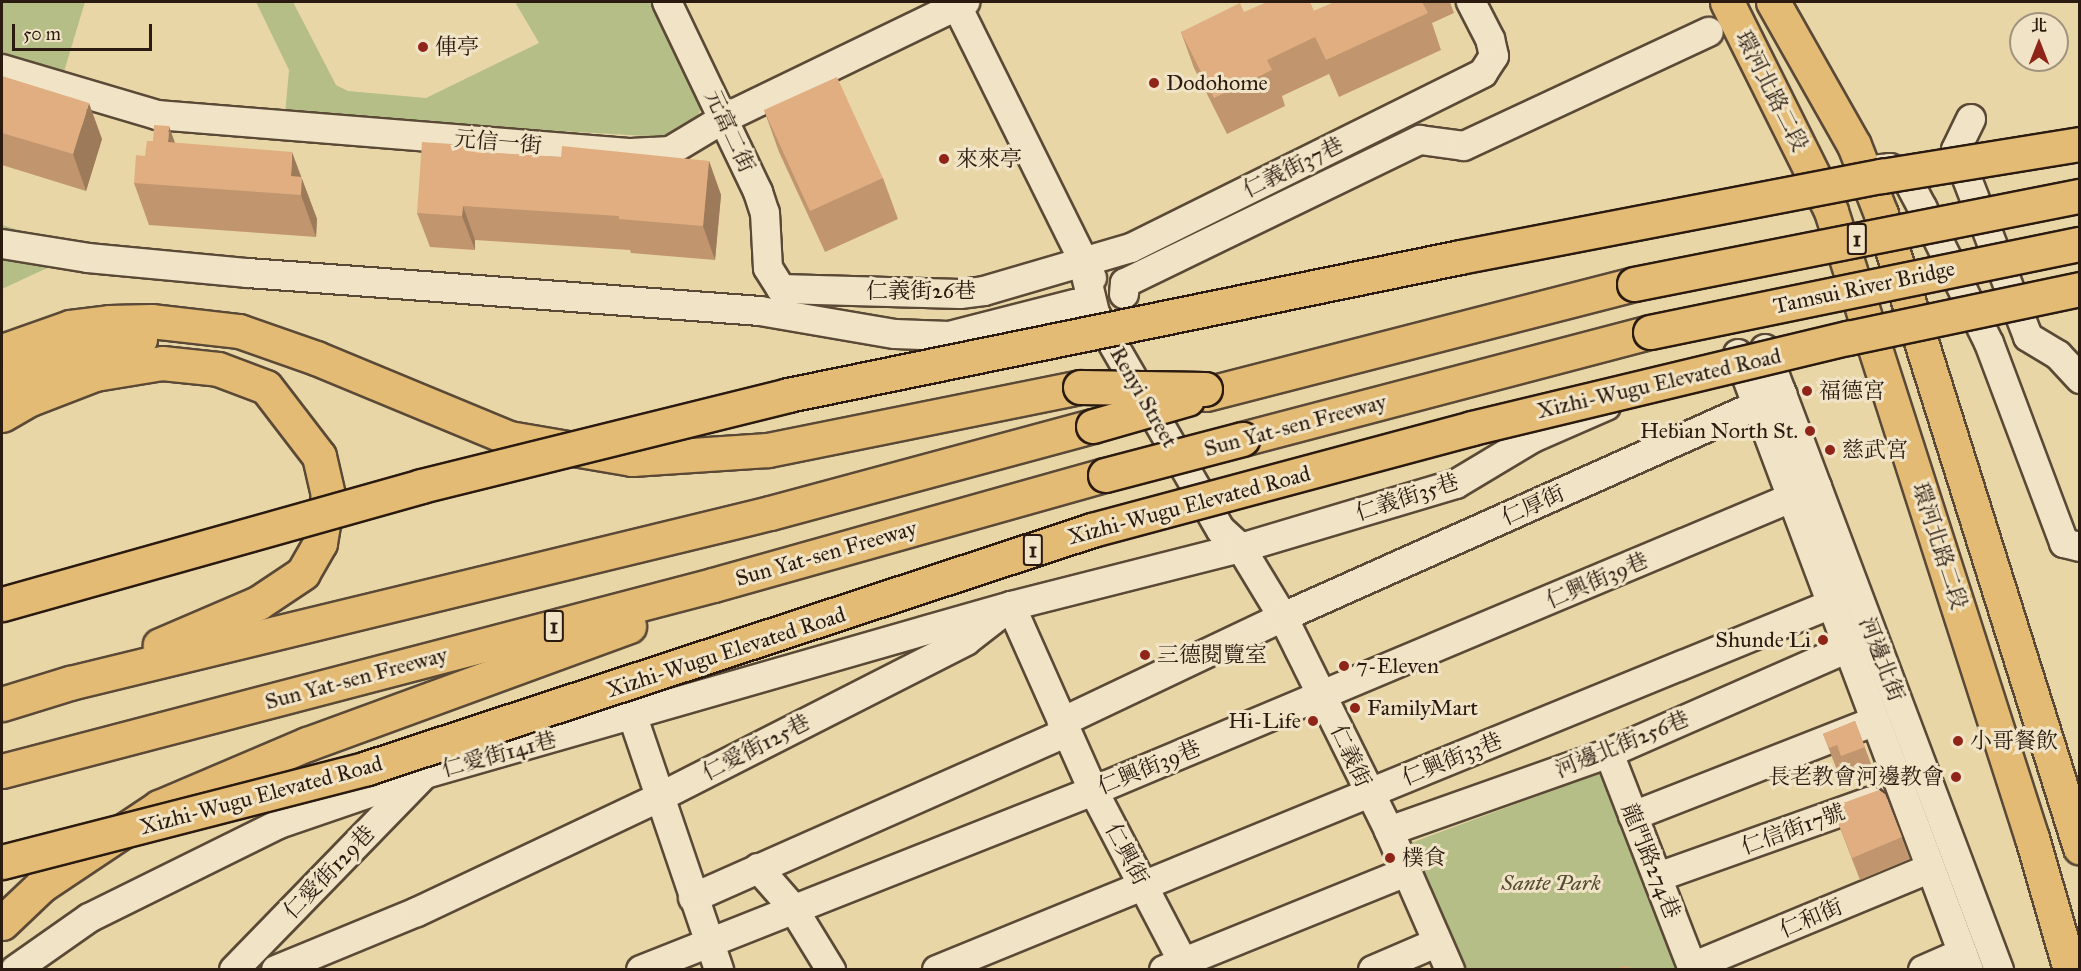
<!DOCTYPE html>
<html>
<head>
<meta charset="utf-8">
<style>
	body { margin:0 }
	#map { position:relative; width:2081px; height:971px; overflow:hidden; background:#e9d6a7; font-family:"IM FELL Great Primer","Noto Serif TC",serif }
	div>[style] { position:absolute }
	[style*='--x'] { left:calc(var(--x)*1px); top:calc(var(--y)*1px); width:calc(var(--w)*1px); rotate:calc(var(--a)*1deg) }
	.green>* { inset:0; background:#b6be87 }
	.roads { filter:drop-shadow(2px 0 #5a4936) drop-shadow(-2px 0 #5a4936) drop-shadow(0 2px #5a4936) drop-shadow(0 -2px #5a4936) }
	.minor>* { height:28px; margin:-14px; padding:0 14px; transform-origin:14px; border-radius:14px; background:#f1e4c6 }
	.major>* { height:33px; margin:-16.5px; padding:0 16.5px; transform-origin:16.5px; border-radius:16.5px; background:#e4bb74 }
	.highway>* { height:33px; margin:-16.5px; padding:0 16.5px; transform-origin:16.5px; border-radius:16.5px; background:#e4bb74 }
	.bridges { filter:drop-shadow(2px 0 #2a1a10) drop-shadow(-2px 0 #2a1a10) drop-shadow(0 2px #2a1a10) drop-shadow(0 -2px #2a1a10) }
	.highway-bridge>* { height:33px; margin:-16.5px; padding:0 16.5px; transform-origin:16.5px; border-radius:16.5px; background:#e4bb74 }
	.wall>* { inset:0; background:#c1966f }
	.shaded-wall>* { inset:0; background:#9d7a5a }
	.building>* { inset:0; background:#e0ae81 }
	.dots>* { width:16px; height:16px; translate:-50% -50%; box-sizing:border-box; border:3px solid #f1e4c6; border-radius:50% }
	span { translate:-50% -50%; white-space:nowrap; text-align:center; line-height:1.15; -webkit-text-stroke:6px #f1e4c6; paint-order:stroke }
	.shield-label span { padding:2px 4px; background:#f1e4c6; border:2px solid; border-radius:4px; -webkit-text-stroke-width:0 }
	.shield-label { font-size:21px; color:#2a1a10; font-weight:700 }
	.poi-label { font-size:22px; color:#2a1a10 }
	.left { translate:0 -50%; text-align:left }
	.right { translate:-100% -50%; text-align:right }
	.street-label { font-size:22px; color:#2a1a10 }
	.park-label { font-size:22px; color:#544b34; font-style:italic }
	.frame { position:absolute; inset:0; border:3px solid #2a1a10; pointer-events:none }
	.north { position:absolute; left:2009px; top:12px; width:60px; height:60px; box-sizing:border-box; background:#f1e4c6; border:2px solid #a1937d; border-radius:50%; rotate:0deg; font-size:16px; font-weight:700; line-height:24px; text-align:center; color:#2a1a10 }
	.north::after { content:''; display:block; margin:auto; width:21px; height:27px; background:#8f2418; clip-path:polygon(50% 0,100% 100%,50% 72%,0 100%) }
	.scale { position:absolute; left:12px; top:24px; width:140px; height:27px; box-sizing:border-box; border:3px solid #2a1a10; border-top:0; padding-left:8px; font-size:18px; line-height:21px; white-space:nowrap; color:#2a1a10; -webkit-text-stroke:4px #f1e4c6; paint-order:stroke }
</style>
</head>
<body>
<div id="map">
	<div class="green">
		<div style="clip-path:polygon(2px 2px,85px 2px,63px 75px,2px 55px)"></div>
		<div style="clip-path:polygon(256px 2px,293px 2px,336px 85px,348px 91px,426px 98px,539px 43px,515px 2px,652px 2px,701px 109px,696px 119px,664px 135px,646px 136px,285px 115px,289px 70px)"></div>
		<div style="clip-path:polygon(2px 225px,86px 250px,2px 289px)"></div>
		<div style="clip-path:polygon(1600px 773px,1679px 969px,1466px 969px,1408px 844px)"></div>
	</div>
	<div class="roads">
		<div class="minor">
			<div style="--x:667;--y:2;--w:211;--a:64.4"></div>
			<div style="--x:758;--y:192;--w:22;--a:72"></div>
			<div style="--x:765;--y:213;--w:55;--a:86.9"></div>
			<div style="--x:768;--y:268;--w:25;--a:58"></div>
			<div style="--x:781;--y:289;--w:179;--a:1.6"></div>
			<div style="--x:960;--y:294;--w:24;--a:-7"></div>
			<div style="--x:984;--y:291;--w:153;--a:-16.3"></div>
			<div style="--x:1131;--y:248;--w:393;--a:-26.4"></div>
			<div style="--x:1483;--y:73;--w:20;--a:-57"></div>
			<div style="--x:1494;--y:56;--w:17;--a:-103"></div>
			<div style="--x:1490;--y:39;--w:42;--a:-117.2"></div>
			<div style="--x:955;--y:2;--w:308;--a:63.6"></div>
			<div style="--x:2;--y:69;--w:162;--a:16.5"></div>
			<div style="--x:157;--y:115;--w:476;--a:4.6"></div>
			<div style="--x:631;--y:153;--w:39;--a:-3"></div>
			<div style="--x:670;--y:151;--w:64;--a:-31"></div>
			<div style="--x:725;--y:118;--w:267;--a:-25.8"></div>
			<div style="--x:1971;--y:119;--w:34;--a:116"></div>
			<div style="--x:1956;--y:150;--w:200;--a:68.9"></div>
			<div style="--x:2028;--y:337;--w:35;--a:31"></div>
			<div style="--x:2058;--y:355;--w:33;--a:47"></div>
			<div style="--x:1881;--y:169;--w:9;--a:-6"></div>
			<div style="--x:1890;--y:168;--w:18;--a:29"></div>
			<div style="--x:1906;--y:177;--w:34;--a:62"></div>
			<div style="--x:1922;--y:207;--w:152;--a:63.8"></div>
			<div style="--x:1989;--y:343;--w:214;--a:69.4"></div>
			<div style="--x:2064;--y:543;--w:16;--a:14"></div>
			<div style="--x:2;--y:244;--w:87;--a:9.2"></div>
			<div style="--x:88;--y:258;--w:161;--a:5.4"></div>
			<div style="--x:248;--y:273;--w:513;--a:4.24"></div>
			<div style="--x:760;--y:311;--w:137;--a:9.7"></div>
			<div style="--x:895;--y:334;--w:54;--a:2.1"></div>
			<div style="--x:949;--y:336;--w:130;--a:-14.3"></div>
			<div style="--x:1083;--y:263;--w:51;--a:76.5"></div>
			<div style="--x:1095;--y:313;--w:251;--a:59.9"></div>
			<div style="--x:1221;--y:530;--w:27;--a:42"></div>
			<div style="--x:1241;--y:548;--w:81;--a:58.7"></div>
			<div style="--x:1283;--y:617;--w:239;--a:63.6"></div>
			<div style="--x:1389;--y:831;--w:152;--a:66.3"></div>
			<div style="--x:1124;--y:294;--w:11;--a:-85"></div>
			<div style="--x:1125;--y:283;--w:328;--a:-25.9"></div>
			<div style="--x:1420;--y:140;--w:44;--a:7.8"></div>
			<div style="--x:1464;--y:146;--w:270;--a:-25"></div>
			<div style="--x:1765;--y:349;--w:664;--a:69.35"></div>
			<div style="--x:1738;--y:354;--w:658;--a:69.44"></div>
			<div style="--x:633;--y:717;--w:267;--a:71.2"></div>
			<div style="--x:1062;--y:722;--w:245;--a:-25.4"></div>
			<div style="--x:1283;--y:617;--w:547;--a:-24.08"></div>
			<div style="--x:1609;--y:753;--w:233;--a:68.8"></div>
			<div style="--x:1633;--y:816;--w:247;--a:-21.4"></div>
			<div style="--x:1389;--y:831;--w:233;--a:-19.5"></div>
			<div style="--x:1609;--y:753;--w:264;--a:-23.7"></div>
			<div style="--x:758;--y:868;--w:53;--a:48.8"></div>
			<div style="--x:793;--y:908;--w:73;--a:58.5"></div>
			<div style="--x:1658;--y:877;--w:226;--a:-19.6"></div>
			<div style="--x:693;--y:898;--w:408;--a:-23.9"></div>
			<div style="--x:1692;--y:967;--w:256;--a:-22.5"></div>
			<div style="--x:15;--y:970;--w:90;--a:-35.1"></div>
			<div style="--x:89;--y:918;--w:212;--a:-26.3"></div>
			<div style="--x:279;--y:824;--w:154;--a:-18.9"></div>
			<div style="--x:425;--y:774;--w:610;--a:-16"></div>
			<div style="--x:1011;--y:606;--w:201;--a:66"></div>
			<div style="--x:1093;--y:790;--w:203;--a:62.4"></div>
			<div style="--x:234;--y:970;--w:268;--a:-45.8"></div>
			<div style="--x:276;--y:970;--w:152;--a:-22.4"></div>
			<div style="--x:417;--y:912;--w:267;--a:-25.3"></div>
			<div style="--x:658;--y:798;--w:346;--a:-27"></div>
			<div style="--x:966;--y:641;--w:57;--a:-37.9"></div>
			<div style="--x:1011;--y:606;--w:237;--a:-14.2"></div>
			<div style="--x:1241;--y:548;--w:224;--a:-16.6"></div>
			<div style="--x:1456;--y:484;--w:90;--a:-30.9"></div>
			<div style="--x:1533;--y:438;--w:80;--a:-23.7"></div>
			<div style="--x:641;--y:970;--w:492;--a:-21.6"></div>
			<div style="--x:1098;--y:789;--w:780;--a:-22.78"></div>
			<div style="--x:937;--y:970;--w:969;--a:-22.25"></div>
			<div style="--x:1164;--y:970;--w:262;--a:-22"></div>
			<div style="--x:1373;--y:970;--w:69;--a:-23.2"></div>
			<div style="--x:1923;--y:970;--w:43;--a:-23.6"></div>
		</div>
		<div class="major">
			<div style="--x:1727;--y:2;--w:233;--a:63.5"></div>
			<div style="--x:1831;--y:211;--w:658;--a:72.23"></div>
			<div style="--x:2032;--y:838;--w:137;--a:73.9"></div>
			<div style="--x:1773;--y:2;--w:164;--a:60.5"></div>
			<div style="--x:1854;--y:145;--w:74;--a:68.6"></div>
			<div style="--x:1881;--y:214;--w:664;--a:72.57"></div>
		</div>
		<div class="highway">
			<div style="--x:2;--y:351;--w:72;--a:-19.4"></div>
			<div style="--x:70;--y:327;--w:39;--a:-7"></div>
			<div style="--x:109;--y:322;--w:42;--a:-1.4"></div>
			<div style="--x:151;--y:321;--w:89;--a:6.5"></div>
			<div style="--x:239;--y:331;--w:82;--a:19.3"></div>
			<div style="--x:316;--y:358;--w:209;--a:22.5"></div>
			<div style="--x:509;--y:438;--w:125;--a:9.7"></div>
			<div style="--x:632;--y:459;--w:136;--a:-3.8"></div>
			<div style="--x:768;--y:450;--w:318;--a:-11.4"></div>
			<div style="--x:2;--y:383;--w:60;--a:-25.7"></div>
			<div style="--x:56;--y:357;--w:86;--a:-12.1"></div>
			<div style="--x:1206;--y:394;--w:442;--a:-14.4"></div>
			<div style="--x:2;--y:415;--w:32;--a:-30"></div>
			<div style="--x:30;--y:399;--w:70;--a:-21"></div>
			<div style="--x:95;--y:374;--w:68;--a:-9.3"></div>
			<div style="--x:162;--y:363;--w:56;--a:6.1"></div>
			<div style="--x:218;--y:369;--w:51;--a:20.6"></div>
			<div style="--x:266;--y:387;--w:87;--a:52.5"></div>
			<div style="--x:319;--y:456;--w:40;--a:77"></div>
			<div style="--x:328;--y:495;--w:49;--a:99.5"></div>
			<div style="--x:320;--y:543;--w:34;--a:120"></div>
			<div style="--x:303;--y:573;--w:54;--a:146.3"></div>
			<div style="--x:258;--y:603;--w:107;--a:156.8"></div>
			<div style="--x:1242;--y:439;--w:422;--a:-14.7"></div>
			<div style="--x:2;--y:704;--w:71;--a:-17.2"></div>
			<div style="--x:70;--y:683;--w:720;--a:-13.65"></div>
			<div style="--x:770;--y:513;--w:335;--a:-15.1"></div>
			<div style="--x:2;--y:771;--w:735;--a:-14.66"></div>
			<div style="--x:713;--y:585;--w:407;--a:-15.7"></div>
			<div style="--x:2;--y:923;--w:55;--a:-43.5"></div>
			<div style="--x:42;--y:885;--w:141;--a:-33.7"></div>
			<div style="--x:159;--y:807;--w:161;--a:-23.1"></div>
			<div style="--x:307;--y:744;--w:343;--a:-20.1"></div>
		</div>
	</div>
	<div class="bridges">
		<div class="highway-bridge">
			<div style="--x:1634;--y:284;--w:455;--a:-11.2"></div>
			<div style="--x:1650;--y:332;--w:439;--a:-11.6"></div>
			<div style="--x:1080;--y:387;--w:125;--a:0.9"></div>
			<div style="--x:1093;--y:426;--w:98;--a:-16"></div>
			<div style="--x:1105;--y:475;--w:142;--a:-14.7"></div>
			<div style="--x:2;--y:604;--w:435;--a:-15.7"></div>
			<div style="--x:421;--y:486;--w:378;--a:-13.9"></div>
			<div style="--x:788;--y:395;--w:686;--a:-11.6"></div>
			<div style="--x:1460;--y:257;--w:430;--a:-10.9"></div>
			<div style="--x:1882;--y:176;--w:201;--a:-9.2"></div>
			<div style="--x:2;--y:862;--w:377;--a:-14.4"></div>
			<div style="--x:367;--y:768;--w:763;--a:-18.17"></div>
			<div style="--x:1092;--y:530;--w:393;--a:-15"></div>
			<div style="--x:1472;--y:428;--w:387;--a:-13.5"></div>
			<div style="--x:1848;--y:338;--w:237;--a:-11.9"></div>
		</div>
	</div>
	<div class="wall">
		<div style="clip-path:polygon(1335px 2px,1450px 2px,1454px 13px,1432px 23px,1441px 50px,1339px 97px,1329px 74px,1282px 96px,1285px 106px,1227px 134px,1194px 68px,1181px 32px,1244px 12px,1314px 11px)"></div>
		<div style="clip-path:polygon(2px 76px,102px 139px,86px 191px,2px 165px)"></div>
		<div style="clip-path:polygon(764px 110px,883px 178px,898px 219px,825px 252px,779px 152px)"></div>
		<div style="clip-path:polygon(175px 143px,301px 177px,317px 219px,316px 237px,149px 225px,134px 183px,145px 156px)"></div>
		<div style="clip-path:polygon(469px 152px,561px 157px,709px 161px,721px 195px,715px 260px,631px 253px,630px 250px,475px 240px,475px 250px,430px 247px,417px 213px)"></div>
		<div style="clip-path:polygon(1855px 721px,1873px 769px,1849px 778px,1845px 767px,1837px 770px,1823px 734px)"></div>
		<div style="clip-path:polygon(1885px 794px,1910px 859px,1860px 880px,1832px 807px)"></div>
	</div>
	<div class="shaded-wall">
		<div style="clip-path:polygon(89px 103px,102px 139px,86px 191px,73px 154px)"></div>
		<div style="clip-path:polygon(169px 126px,184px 168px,168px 142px)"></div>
		<div style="clip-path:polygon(292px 152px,317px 219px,316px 237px,301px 195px,291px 176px)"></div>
		<div style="clip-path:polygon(709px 161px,721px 195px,715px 260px,703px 226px)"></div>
		<div style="clip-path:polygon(463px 206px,475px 240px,475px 250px,462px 216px)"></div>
	</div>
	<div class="building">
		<div style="clip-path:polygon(1267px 2px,1310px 2px,1314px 11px,1335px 2px,1422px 2px,1428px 13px,1326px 60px,1315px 37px,1267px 60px,1272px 70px,1214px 98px,1181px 32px,1240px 3px,1244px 12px)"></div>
		<div style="clip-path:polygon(2px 76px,89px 103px,73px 154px,2px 133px)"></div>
		<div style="clip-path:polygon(837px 77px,883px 178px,810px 211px,764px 110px)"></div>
		<div style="clip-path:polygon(154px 125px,169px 126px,168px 142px,292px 152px,291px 176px,302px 177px,301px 195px,134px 183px,136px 155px,145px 156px,147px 141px,153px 141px)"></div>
		<div style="clip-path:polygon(422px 142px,467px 145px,466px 151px,561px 157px,562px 146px,709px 161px,703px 226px,619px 219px,619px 216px,463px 206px,462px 216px,417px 213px)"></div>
		<div style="clip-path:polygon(1855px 721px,1865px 747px,1841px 756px,1837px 745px,1829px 748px,1823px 734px)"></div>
		<div style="clip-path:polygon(1879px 790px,1885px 794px,1902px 837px,1852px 858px,1832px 807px)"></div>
		<div style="clip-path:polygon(1627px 966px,1632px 969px,1612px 969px,1613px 969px)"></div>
	</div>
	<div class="dots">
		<div style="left:423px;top:47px;background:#8f2418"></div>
		<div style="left:1154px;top:83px;background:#8f2418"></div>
		<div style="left:944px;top:159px;background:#8f2418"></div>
		<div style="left:1807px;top:391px;background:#8f2418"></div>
		<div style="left:1810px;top:431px;background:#8f2418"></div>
		<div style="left:1830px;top:450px;background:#8f2418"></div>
		<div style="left:1823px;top:640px;background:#8f2418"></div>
		<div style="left:1145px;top:655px;background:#8f2418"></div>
		<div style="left:1344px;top:666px;background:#8f2418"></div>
		<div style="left:1355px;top:708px;background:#8f2418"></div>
		<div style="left:1313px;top:721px;background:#8f2418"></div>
		<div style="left:1958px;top:741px;background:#8f2418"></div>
		<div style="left:1956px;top:777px;background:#8f2418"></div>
		<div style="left:1390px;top:858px;background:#8f2418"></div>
	</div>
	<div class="shield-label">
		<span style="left:1857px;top:239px">1</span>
		<span style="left:1033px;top:550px">1</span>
		<span style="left:554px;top:626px">1</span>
	</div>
	<div class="poi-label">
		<span class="left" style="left:435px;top:47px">俥亭</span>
		<span class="left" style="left:1166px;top:83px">Dodohome</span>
		<span class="left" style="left:956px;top:159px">來來亭</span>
		<span class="left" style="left:1819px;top:391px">福德宮</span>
		<span class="right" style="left:1798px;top:431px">Hebian North St.</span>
		<span class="left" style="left:1842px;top:450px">慈武宮</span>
		<span class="right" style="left:1811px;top:640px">Shunde Li</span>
		<span class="left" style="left:1157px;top:655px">三德閱覽室</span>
		<span class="left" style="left:1356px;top:666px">7-Eleven</span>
		<span class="left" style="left:1367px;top:708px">FamilyMart</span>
		<span class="right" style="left:1301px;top:721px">Hi-Life</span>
		<span class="left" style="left:1970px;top:741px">小哥餐飲</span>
		<span class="right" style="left:1944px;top:777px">長老教會河邊教會</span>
		<span class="left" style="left:1402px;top:858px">樸食</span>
	</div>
	<div class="street-label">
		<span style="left:1772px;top:91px;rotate:63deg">環河北路二段</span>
		<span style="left:730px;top:131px;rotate:65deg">元富二街</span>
		<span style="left:498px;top:142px;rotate:5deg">元信一街</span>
		<span style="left:1293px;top:167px;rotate:-26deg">仁義街37巷</span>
		<span style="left:1864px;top:287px;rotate:-12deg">Tamsui River Bridge</span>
		<span style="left:921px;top:291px">仁義街26巷</span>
		<span style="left:1659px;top:383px;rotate:-13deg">Xizhi-Wugu Elevated Road</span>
		<span style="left:1144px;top:397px;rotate:60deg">Renyi Street</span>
		<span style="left:1295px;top:425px;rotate:-15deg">Sun Yat-sen Freeway</span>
		<span style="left:1407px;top:497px;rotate:-18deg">仁義街35巷</span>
		<span style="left:1189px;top:505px;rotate:-15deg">Xizhi-Wugu Elevated Road</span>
		<span style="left:1533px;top:505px;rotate:-24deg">仁厚街</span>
		<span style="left:1940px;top:546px;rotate:72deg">環河北路二段</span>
		<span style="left:826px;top:553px;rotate:-16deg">Sun Yat-sen Freeway</span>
		<span style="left:1597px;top:580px;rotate:-23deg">仁興街39巷</span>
		<span style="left:726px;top:652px;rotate:-18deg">Xizhi-Wugu Elevated Road</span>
		<span style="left:1882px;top:659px;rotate:69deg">河邊北街</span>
		<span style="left:356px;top:678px;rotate:-15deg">Sun Yat-sen Freeway</span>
		<span style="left:1622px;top:744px;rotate:-22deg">河邊北街256巷</span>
		<span style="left:756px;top:747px;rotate:-27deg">仁愛街125巷</span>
		<span style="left:499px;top:754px;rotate:-15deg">仁愛街141巷</span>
		<span style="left:1351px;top:756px;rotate:65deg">仁義街</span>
		<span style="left:1452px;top:759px;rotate:-22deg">仁興街33巷</span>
		<span style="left:1149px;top:767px;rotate:-22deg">仁興街39巷</span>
		<span style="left:261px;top:795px;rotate:-15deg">Xizhi-Wugu Elevated Road</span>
		<span style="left:1793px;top:829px;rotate:-20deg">仁信街17號</span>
		<span style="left:1127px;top:854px;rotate:62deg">仁興街</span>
		<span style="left:1651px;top:861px;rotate:68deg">龍門路274巷</span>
		<span style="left:329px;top:872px;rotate:-46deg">仁愛街129巷</span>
		<span style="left:1811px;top:918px;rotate:-23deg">仁和街</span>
	</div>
	<div class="park-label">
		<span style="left:1551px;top:883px">Sante Park</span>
	</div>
	<div class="frame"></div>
	<div class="north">北</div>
	<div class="scale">50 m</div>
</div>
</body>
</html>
